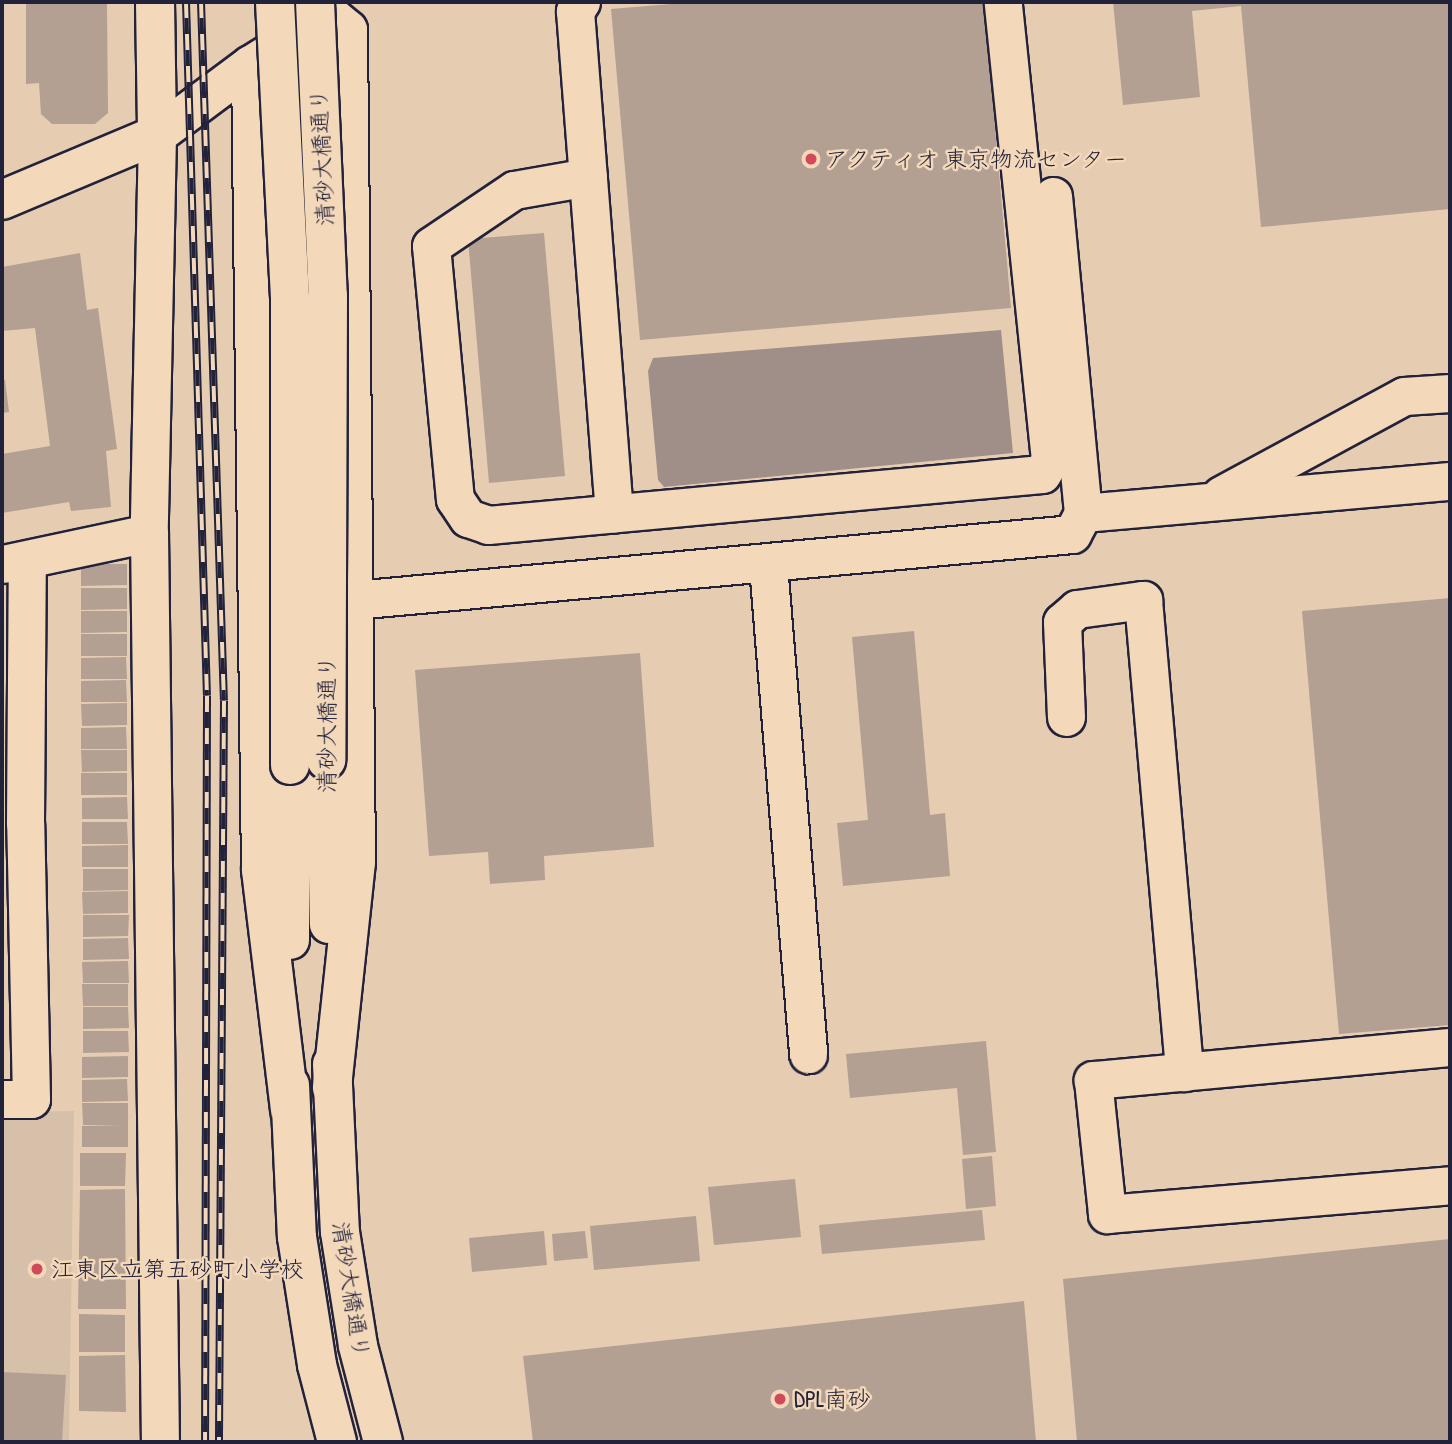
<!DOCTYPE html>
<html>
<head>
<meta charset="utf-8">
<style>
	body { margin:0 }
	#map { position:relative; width:1452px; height:1444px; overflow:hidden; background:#e6cdb2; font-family:"Patrick Hand","Klee One",sans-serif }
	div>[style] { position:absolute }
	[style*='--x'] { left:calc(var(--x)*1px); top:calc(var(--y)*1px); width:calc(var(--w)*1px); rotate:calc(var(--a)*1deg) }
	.built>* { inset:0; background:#d7c0a9 }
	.water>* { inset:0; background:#a08f88 }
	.building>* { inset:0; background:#b3a093 }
	.roads { filter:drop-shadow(2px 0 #22223b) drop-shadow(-2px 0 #22223b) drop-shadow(0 2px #22223b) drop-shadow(0 -2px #22223b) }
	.minor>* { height:37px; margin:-18.5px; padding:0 18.5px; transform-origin:18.5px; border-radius:18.5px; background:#f3d8ba }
	.major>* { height:38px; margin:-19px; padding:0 19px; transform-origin:19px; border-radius:19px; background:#f3d8ba }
	.rail>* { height:8px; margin-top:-4px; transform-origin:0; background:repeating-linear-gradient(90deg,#f3d8ba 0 16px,#22223b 0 32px); box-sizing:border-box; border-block:2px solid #22223b }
	.bridges { filter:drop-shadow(2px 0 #22223b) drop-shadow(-2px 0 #22223b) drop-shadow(0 2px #22223b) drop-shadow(0 -2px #22223b) }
	.major-bridge>* { height:38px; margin:-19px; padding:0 19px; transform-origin:19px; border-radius:19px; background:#f3d8ba }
	.dots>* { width:19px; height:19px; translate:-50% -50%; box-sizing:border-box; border:4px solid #f3d8ba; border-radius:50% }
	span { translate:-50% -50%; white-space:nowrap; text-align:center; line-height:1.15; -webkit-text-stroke:5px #f3d8ba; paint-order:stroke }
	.street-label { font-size:23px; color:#22223b }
	.poi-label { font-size:23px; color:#22223b }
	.left { translate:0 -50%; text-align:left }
	.frame { position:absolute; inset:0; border:4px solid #22223b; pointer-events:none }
</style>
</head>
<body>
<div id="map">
	<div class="built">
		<div style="clip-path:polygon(74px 1111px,69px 1442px,2px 1442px,2px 1112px)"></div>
	</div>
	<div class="water">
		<div style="clip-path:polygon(1001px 330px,1013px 453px,664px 487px,658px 480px,648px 371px,653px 358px)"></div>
	</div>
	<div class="building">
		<div style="clip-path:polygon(26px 2px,107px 2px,108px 113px,95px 124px,52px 124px,41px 114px,39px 83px,26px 84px)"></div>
		<div style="clip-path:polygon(694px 2px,984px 2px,1011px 308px,640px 340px,611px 9px)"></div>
		<div style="clip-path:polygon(1113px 2px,1450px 2px,1450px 209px,1261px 227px,1241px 6px,1192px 11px,1200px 97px,1123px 105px)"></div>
		<div style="clip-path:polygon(544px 233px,565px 476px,489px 483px,468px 239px)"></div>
		<div style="clip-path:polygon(80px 253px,87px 310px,98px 308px,117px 449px,106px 451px,111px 507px,71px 511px,69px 502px,2px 513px,2px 454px,50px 446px,35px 328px,2px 331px,2px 267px)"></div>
		<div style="clip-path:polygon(2px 380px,5px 380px,9px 412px,2px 413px)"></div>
		<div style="clip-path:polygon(81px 564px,127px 564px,127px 585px,81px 586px)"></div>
		<div style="clip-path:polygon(81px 588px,127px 588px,127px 609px,81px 610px)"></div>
		<div style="clip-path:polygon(1450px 598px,1450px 1025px,1339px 1034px,1302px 611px)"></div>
		<div style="clip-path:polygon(81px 611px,127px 611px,127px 632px,81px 633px)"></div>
		<div style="clip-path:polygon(914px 631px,930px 815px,945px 813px,950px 876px,843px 886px,837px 823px,868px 820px,852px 637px)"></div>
		<div style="clip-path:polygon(81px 634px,127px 634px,127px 656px,81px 656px)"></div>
		<div style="clip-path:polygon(640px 653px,654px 847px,544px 856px,545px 880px,490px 884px,488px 852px,429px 856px,415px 670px)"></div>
		<div style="clip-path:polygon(126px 657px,127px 679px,81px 679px,81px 658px)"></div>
		<div style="clip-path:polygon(126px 680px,127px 702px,81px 702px,81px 681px)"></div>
		<div style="clip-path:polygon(127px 703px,127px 725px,82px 726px,81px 704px)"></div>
		<div style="clip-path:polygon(126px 727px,127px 749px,81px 749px,81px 728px)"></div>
		<div style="clip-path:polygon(81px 750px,127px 750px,127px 771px,82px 772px)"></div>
		<div style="clip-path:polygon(81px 773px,127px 773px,127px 795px,81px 795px)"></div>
		<div style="clip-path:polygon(127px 797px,128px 819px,82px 819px,82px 798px)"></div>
		<div style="clip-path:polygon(82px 822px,127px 822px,128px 844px,82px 844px)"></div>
		<div style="clip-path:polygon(128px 845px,128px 867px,82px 867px,82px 846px)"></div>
		<div style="clip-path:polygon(83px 869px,128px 869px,128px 890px,83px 891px)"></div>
		<div style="clip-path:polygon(128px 891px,128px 913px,83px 914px,82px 892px)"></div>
		<div style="clip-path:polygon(83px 915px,129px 915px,128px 936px,83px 937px)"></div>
		<div style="clip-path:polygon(128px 938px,129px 959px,83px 960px,83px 939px)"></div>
		<div style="clip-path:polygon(128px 961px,129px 983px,83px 983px,82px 962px)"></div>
		<div style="clip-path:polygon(82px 984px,128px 984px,128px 1006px,83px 1006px)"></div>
		<div style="clip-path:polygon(83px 1007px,128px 1007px,129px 1028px,83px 1029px)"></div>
		<div style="clip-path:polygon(83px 1031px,128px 1031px,129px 1052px,83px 1053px)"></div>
		<div style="clip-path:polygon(986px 1041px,996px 1152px,963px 1155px,957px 1088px,850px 1098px,846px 1054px)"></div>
		<div style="clip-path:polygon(128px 1056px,128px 1077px,82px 1078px,82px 1057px)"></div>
		<div style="clip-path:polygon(127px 1079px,128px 1101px,82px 1102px,82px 1080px)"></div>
		<div style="clip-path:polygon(82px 1103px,128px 1103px,128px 1147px,82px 1147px,82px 1126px,121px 1125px,83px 1125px)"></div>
		<div style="clip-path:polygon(80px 1153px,126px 1153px,125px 1186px,80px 1186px)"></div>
		<div style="clip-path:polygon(992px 1156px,996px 1206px,966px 1209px,962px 1159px)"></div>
		<div style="clip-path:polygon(795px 1179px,801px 1237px,714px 1245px,708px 1187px)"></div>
		<div style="clip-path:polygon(125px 1189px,126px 1309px,78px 1309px,80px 1190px)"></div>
		<div style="clip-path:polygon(982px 1210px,985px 1240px,822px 1254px,819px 1225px)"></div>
		<div style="clip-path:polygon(696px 1216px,700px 1261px,594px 1270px,590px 1226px)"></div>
		<div style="clip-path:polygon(544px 1231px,547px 1265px,472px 1272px,469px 1238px)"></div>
		<div style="clip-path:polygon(585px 1231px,588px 1258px,554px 1261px,552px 1234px)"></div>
		<div style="clip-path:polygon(1450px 1239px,1450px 1442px,1077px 1442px,1063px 1279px)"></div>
		<div style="clip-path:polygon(1024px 1301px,1036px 1442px,533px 1442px,523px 1356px)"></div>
		<div style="clip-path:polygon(79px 1314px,125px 1315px,125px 1352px,79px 1352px)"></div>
		<div style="clip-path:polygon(125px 1355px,126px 1412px,79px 1411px,79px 1356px)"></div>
		<div style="clip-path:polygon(2px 1372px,66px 1375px,62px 1442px,2px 1442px)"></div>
	</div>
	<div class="roads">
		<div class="minor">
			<div style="--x:581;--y:2;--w:11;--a:124"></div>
			<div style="--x:575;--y:11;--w:504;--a:85.56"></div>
			<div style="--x:157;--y:135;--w:398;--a:91.2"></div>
			<div style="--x:149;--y:533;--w:909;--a:89.31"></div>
			<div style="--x:588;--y:177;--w:75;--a:170"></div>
			<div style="--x:514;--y:190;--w:100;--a:146"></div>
			<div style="--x:431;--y:246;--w:254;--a:84.6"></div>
			<div style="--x:455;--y:499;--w:23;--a:56"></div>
			<div style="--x:468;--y:518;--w:21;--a:19"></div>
			<div style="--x:488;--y:525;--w:556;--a:-5.26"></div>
			<div style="--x:1042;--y:474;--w:16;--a:-60"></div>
			<div style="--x:1050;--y:460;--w:460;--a:-95.9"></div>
			<div style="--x:1053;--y:196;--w:318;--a:84.6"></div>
			<div style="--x:1221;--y:495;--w:208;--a:-28.4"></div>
			<div style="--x:1404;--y:396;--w:46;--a:-3.7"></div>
			<div style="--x:3;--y:564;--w:149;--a:-12"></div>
			<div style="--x:768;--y:565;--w:491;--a:85.3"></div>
			<div style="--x:354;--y:600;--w:721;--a:-5.25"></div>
			<div style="--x:1072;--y:534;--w:24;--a:-62"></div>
			<div style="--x:1083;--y:513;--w:368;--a:-5"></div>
			<div style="--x:1066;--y:717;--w:95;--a:-92.4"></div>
			<div style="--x:1062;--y:622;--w:20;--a:-41"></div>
			<div style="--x:1077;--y:609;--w:67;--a:-7.8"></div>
			<div style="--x:1143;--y:600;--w:474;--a:85"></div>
			<div style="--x:1450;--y:1047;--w:359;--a:174.7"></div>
			<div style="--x:1093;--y:1080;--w:135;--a:84"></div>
			<div style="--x:1107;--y:1214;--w:344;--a:-4.8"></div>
			<div style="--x:2;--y:1099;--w:29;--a:0"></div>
			<div style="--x:31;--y:1099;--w:276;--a:-91.2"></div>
			<div style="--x:25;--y:823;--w:263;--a:-89.6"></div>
		</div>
		<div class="major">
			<div style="--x:155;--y:2;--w:133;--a:89.1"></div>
			<div style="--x:251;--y:65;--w:805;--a:89.29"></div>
			<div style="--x:261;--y:870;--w:242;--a:83.1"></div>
			<div style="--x:2;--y:200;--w:168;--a:-22.8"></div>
			<div style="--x:157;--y:135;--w:117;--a:-36.7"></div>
			<div style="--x:251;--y:65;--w:79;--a:-32.1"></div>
			<div style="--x:318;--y:23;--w:17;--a:-13"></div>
			<div style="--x:335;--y:19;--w:17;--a:40"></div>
			<div style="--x:348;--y:30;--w:832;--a:89.45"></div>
			<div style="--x:356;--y:862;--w:227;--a:96.1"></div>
			<div style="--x:326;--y:760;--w:164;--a:89"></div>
			<div style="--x:290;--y:940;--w:175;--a:-90"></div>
			<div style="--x:332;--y:1064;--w:168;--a:87.3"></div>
			<div style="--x:340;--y:1232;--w:115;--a:81"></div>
			<div style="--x:358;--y:1346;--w:99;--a:75.4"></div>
			<div style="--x:290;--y:1085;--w:152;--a:87.4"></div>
			<div style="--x:297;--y:1237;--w:130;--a:81.1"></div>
			<div style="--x:317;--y:1365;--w:80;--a:75.4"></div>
		</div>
	</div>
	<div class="rail">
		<div style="--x:186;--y:2;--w:694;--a:88.27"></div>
		<div style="--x:207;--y:696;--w:746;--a:90.15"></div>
		<div style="--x:201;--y:2;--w:699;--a:88.12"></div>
		<div style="--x:224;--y:701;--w:741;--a:90.39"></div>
	</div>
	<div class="bridges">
		<div class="major-bridge">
			<div style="--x:275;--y:2;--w:296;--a:87.1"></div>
			<div style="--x:290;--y:298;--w:467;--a:90"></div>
			<div style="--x:315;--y:2;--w:294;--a:87.5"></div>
			<div style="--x:328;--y:296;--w:464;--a:90.2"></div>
		</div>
	</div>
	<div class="dots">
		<div style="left:811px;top:159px;background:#d1495b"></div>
		<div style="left:37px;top:1269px;background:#d1495b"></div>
		<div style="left:780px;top:1399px;background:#d1495b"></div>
	</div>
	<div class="street-label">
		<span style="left:322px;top:157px;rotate:-93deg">清砂大橋通り</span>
		<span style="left:327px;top:724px;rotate:-90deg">清砂大橋通り</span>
		<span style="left:351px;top:1290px;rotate:81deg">清砂大橋通り</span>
	</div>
	<div class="poi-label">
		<span class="left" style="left:825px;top:159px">アクティオ 東京物流センター</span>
		<span class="left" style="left:51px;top:1269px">江東区立第五砂町小学校</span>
		<span class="left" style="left:794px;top:1399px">DPL南砂</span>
	</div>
	<div class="frame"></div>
</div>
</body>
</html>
